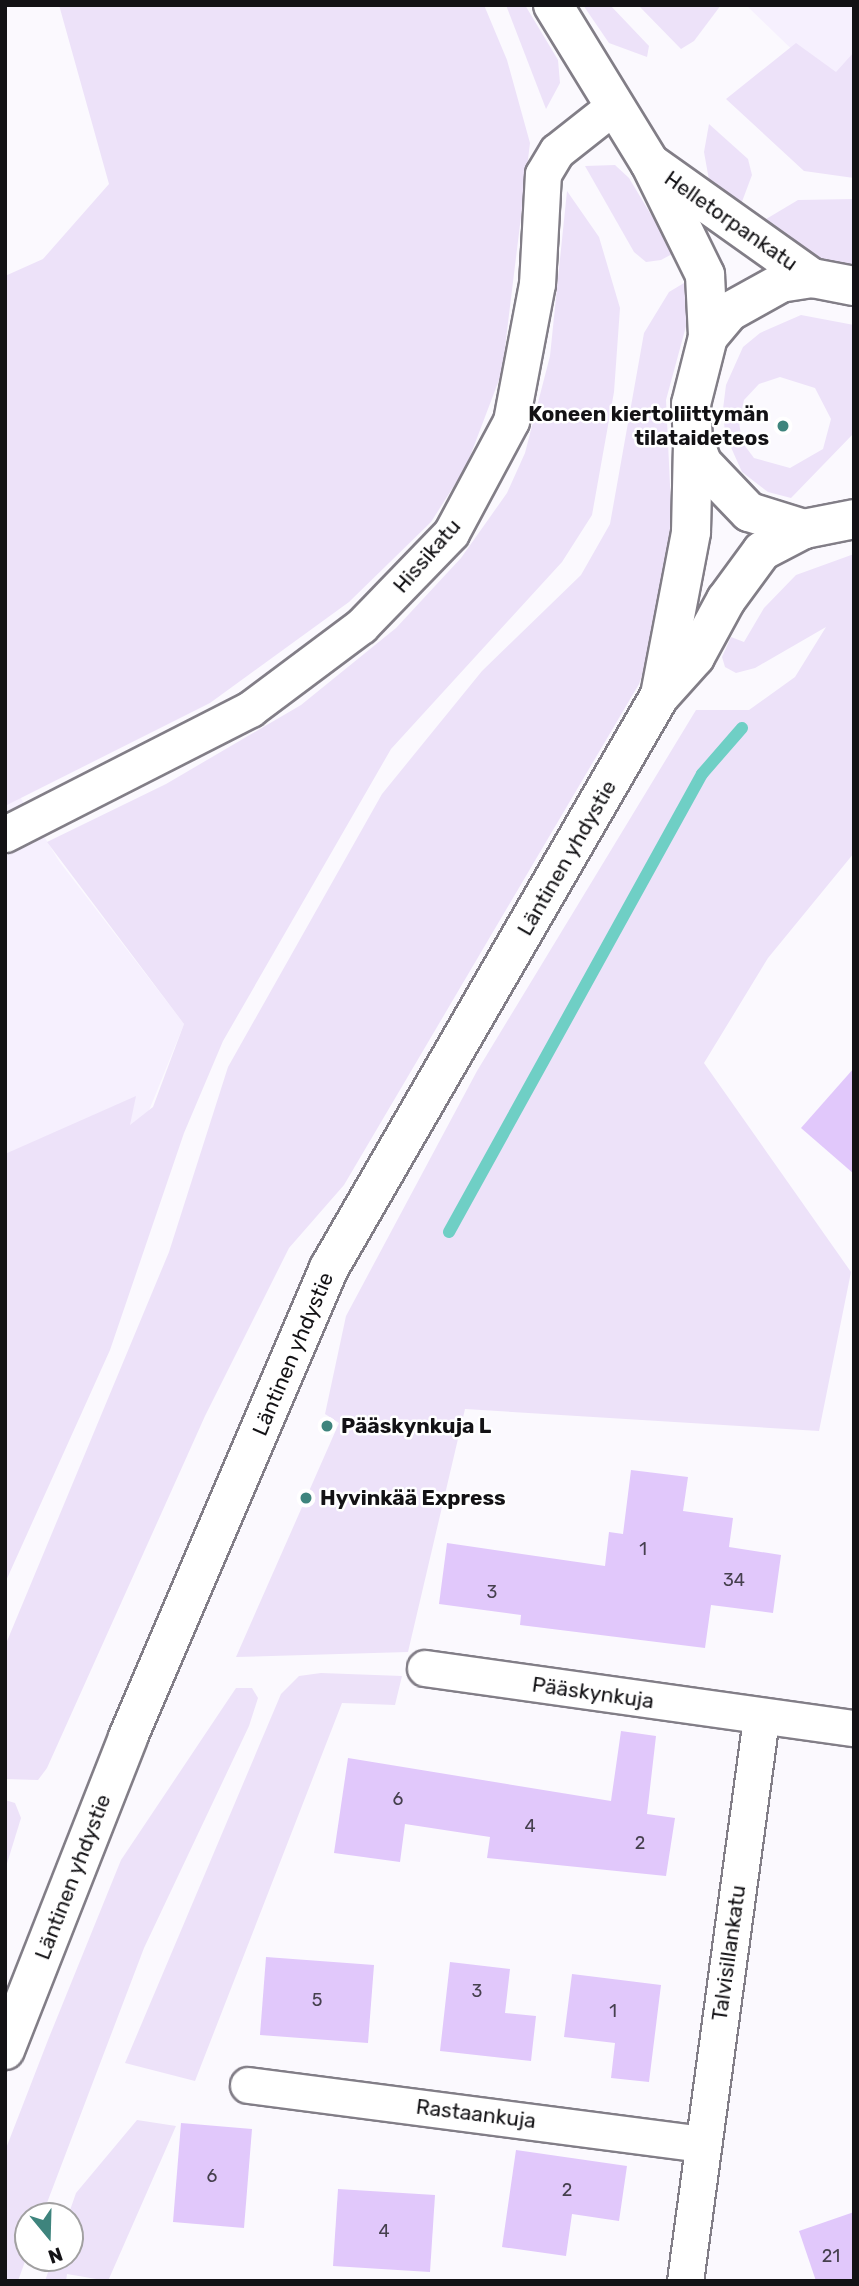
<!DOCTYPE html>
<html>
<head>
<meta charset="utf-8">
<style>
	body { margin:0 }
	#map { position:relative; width:859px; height:2286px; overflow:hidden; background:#fbf9fe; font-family:Rubik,sans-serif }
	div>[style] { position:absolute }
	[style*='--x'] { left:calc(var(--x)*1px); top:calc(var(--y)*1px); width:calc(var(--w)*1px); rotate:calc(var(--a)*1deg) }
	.built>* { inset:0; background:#f6f0fe }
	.green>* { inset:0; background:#ede2f9 }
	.stream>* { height:12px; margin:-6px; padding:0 6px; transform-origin:6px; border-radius:6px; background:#6fcfc5 }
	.building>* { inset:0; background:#e1c8fb }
	.roads { filter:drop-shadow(2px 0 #827e87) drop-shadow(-2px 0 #827e87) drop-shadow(0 2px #827e87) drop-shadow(0 -2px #827e87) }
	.minor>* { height:35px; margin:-17.5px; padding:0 17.5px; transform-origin:17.5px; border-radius:17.5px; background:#fff }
	.tertiary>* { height:38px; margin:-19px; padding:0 19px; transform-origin:19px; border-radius:19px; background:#fff }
	.secondary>* { height:38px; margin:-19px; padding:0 19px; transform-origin:19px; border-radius:19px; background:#fff }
	.dots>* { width:19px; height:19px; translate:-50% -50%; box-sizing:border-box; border:4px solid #fff; border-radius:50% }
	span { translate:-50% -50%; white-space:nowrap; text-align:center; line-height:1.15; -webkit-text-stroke:5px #fff; paint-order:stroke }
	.number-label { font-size:18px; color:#46404e }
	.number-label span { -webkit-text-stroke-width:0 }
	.street-label { font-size:21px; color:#131215 }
	.poi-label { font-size:21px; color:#131215; font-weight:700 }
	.right { translate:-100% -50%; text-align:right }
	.left { translate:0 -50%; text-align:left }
	.frame { position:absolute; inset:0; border:7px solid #131215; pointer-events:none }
	.north { position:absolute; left:14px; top:2202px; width:70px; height:70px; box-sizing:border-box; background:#fff; border:2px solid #a1a0a1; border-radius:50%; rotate:161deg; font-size:19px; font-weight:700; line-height:28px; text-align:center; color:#131215 }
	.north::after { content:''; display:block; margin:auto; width:24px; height:32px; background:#3e847d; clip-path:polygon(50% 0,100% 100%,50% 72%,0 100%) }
</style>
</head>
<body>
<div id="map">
	<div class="built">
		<div style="clip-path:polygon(746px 5px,854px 5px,854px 76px,838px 94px)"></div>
		<div style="clip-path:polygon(5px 772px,59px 861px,184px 1024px,5px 1467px)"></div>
	</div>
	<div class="green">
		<div style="clip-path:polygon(59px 5px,484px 5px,507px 60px,530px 143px,502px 372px,466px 467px,431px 522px,349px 602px,210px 703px,5px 806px,5px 276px,43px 259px,109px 184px)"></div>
		<div style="clip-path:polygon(506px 5px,525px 5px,558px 60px,560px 83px,546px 109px)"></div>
		<div style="clip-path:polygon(583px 5px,610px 5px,649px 46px,647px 57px,609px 43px)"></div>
		<div style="clip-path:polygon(638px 5px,721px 5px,694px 41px,681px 49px)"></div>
		<div style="clip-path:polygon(796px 43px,836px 72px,854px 52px,854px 178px,804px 171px,726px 99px)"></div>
		<div style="clip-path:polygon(709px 124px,748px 159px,752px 175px,740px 207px,709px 180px,704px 152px)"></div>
		<div style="clip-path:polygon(615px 165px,629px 178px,674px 253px,661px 260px,646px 262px,634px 252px,585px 166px)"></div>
		<div style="clip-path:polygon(567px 191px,599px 237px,620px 308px,614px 392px,592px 515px,562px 562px,391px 749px,223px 1041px,184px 1133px,110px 1350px,5px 1583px,5px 1154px,136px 1096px,130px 1125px,153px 1107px,184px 1024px,47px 842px,166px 784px,301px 705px,396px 628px,461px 558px,507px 493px,525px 453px,550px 356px)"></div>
		<div style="clip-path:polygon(854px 199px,854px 264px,826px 262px,761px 222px,798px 200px)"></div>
		<div style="clip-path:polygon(684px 283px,688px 319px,666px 400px,673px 548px,663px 614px,639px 684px,344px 1185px,289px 1248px,205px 1416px,47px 1768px,38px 1780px,5px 1779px,5px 1646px,169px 1252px,228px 1067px,382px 794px,482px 671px,581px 575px,610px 524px,644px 333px,669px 292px)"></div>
		<div style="clip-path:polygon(evenodd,801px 315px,854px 325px,854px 433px,791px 498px,768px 492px,742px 472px,725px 434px,723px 409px,726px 385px,743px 347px,760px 333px,801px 315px,780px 377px,815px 388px,831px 419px,823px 449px,790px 468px,754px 458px,742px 442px,739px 422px,744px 400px,759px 384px,780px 377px)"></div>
		<div style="clip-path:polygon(854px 554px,854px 853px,768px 958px,704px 1063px,851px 1272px,819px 1431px,465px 1409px,408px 1652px,236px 1657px,339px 1423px,325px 1414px,346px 1316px,477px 1071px,696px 710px,749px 710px,795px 677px,826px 627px,755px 668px,736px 673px,725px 667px,722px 657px,731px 637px,744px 642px,764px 608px,796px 575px)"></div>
		<div style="clip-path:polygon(321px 1673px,402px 1676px,395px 1705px,342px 1703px,195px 2081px,125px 2063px,281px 1694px,299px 1676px)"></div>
		<div style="clip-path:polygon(236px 1688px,252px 1688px,258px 1698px,249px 1726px,144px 1948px,42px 2216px,28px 2216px,28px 2253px,18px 2281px,5px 2281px,5px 2151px,48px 2040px,121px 1860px)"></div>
		<div style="clip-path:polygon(5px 1800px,15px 1803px,21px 1818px,5px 1870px)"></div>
		<div style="clip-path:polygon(137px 2120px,176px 2126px,108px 2281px,67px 2274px,66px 2281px,45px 2281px,53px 2258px,70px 2258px,68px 2216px,76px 2193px)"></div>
	</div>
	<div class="stream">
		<div style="--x:449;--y:1232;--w:523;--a:-61.08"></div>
		<div style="--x:702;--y:774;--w:61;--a:-49"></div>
	</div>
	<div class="building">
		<div style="clip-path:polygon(854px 1068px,854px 1174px,801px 1128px)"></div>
		<div style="clip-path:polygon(631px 1470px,688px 1477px,683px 1511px,733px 1518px,729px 1547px,781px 1555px,773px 1613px,711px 1605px,705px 1648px,520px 1625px,521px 1615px,439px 1604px,447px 1543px,605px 1566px,609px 1532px,623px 1534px)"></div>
		<div style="clip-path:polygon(621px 1731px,656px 1736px,647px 1814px,675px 1818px,666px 1876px,487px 1858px,490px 1837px,405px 1824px,400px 1862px,334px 1853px,348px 1758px,611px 1801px)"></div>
		<div style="clip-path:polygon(266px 1957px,374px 1965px,368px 2043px,260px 2035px)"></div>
		<div style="clip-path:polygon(450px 1962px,510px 1969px,505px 2013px,536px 2016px,531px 2061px,440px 2051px)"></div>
		<div style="clip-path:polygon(572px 1974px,661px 1985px,649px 2082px,611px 2078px,615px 2043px,564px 2037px)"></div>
		<div style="clip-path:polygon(181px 2123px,252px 2129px,244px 2228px,173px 2222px)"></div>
		<div style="clip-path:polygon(516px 2150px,627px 2166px,619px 2221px,572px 2214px,566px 2256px,502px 2247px)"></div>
		<div style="clip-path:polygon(338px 2189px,435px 2195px,430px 2272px,333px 2266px)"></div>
		<div style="clip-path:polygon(854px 2212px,854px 2281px,816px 2281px,799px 2231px)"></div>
	</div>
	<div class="roads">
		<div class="minor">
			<div style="--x:5;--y:834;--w:275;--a:-27"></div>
			<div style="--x:250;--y:709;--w:139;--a:-36.8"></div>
			<div style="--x:361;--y:626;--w:129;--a:-45.9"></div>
			<div style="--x:451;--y:533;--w:127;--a:-61.8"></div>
			<div style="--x:511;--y:421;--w:139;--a:-79.3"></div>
			<div style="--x:537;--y:284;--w:110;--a:-86.9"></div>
			<div style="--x:543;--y:174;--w:27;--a:-59"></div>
			<div style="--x:557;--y:151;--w:73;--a:-38.3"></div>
			<div style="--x:425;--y:1668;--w:433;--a:8"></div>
			<div style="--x:248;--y:2085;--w:459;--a:7.4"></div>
			<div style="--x:685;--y:2281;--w:568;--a:-82.31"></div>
		</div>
		<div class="tertiary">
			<div style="--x:553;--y:5;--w:185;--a:58.5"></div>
			<div style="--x:650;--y:163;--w:125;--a:63.8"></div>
			<div style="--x:705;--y:275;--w:62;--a:87.2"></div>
			<div style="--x:650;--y:163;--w:199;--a:35.4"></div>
		</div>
		<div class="secondary">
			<div style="--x:854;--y:286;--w:43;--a:-169.2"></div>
			<div style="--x:812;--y:278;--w:31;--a:171"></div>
			<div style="--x:781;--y:283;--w:60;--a:150.9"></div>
			<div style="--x:729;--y:312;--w:33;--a:130"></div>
			<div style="--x:708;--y:337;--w:69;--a:104.2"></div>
			<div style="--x:691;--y:404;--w:34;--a:87"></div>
			<div style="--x:693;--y:438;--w:27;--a:70"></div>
			<div style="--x:702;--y:463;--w:68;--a:46.2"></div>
			<div style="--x:749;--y:512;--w:58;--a:17.2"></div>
			<div style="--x:804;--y:529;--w:51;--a:-11.3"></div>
			<div style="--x:660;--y:695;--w:166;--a:-79.2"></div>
			<div style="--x:691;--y:532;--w:88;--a:-88.7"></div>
			<div style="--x:5;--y:2050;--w:336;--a:-68.5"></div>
			<div style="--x:128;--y:1737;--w:510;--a:-66.8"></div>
			<div style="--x:329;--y:1268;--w:660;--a:-59.97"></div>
			<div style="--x:659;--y:697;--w:54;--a:-48"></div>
			<div style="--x:695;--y:657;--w:65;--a:-61.5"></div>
			<div style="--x:726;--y:600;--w:61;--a:-53.7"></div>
			<div style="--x:762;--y:551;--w:47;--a:-27.6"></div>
		</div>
	</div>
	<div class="dots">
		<div style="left:783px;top:426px;background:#3e847d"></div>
		<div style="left:327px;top:1426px;background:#3e847d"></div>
		<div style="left:306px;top:1498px;background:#3e847d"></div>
	</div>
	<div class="number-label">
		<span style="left:643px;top:1549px">1</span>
		<span style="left:734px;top:1580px">34</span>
		<span style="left:492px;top:1592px">3</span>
		<span style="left:398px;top:1799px">6</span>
		<span style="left:530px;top:1826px">4</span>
		<span style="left:640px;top:1843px">2</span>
		<span style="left:477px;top:1991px">3</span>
		<span style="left:317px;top:2000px">5</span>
		<span style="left:613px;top:2011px">1</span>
		<span style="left:212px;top:2176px">6</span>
		<span style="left:567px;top:2190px">2</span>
		<span style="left:384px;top:2231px">4</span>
		<span style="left:831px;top:2256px">21</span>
	</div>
	<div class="street-label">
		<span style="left:731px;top:221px;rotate:35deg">Helletorpankatu</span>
		<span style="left:427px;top:556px;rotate:-49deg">Hissikatu</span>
		<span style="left:567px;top:858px;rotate:-60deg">Läntinen yhdystie</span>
		<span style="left:293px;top:1354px;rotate:-67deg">Läntinen yhdystie</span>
		<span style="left:593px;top:1693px;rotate:8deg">Pääskynkuja</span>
		<span style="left:73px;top:1877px;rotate:-69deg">Läntinen yhdystie</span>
		<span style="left:729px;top:1953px;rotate:-82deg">Talvisillankatu</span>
		<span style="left:476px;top:2114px;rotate:7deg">Rastaankuja</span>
	</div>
	<div class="poi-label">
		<span class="right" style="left:769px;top:426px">Koneen kiertoliittymän<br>tilataideteos</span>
		<span class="left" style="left:341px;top:1426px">Pääskynkuja L</span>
		<span class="left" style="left:320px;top:1498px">Hyvinkää Express</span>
	</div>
	<div class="frame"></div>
	<div class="north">N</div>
</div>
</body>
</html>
